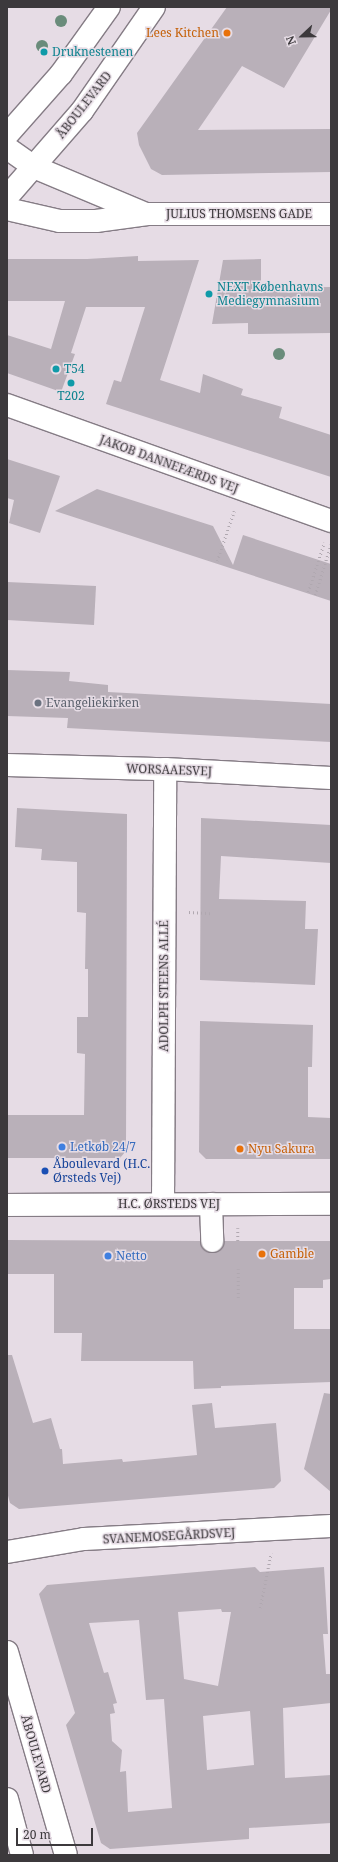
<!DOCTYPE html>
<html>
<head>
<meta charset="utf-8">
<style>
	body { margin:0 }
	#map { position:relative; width:338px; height:1862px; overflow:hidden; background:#e6dce5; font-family:"Noto Serif",serif }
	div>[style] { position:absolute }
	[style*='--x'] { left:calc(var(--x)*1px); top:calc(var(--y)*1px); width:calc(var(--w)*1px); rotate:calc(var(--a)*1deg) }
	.building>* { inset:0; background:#b9b0b9 }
	.path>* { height:2.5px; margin-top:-1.25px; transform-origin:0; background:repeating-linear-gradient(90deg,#b0a8b0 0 1px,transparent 0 4px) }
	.roads { filter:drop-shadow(1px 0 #857c85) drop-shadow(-1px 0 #857c85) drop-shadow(0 1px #857c85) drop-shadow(0 -1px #857c85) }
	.minor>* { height:22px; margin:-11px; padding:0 11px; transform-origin:11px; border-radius:11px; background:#fff }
	.trees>* { width:12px; height:12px; margin:-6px; border-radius:50%; background:#6a8c7b }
	.dots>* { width:11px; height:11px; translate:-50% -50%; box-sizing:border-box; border:2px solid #e6dce5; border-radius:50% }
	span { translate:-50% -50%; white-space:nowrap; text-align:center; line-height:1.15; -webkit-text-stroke:3px #e6dce5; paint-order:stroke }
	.food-label { font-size:12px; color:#c56008 }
	.right { translate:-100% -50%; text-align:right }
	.left { translate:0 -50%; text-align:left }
	.culture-label { font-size:12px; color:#0d838f }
	.street-label { font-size:12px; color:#3c393c }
	.worship-label { font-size:12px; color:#5b616d }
	.shop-label { font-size:12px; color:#366cbe }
	.transit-label { font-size:12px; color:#164399 }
	.frame { position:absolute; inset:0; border:8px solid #3c393c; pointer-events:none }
	.north { position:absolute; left:282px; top:16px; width:40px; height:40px; -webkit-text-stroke:3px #e6dce5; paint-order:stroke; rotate:248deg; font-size:11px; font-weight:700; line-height:16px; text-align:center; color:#3c393c }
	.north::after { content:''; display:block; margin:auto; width:14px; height:18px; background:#3c393c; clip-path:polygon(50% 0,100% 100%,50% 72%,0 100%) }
	.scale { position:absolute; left:16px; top:1828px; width:77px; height:18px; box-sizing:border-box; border:2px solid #3c393c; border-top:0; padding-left:5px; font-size:12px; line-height:14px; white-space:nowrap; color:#3c393c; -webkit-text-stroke:3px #e6dce5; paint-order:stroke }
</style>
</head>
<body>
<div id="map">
	<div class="building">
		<div style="clip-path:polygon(227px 7px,331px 7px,331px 10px,284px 88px,242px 66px,198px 130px,331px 129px,331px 172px,162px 175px,151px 169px,139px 145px,137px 133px)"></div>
		<div style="clip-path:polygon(138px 256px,138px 261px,199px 260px,160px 380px,200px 393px,203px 374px,243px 389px,241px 395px,282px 407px,279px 418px,331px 435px,331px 477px,106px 404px,114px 380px,121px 382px,145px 307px,86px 307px,71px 353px,75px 354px,61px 392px,7px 373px,7px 335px,51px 349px,65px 301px,7px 301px,7px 259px,87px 259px)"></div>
		<div style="clip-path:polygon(261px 259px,261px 288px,331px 287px,331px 333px,248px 334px,248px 323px,212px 324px,223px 260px)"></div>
		<div style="clip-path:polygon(7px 459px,60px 476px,40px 533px,9px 523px,14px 500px,7px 498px)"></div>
		<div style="clip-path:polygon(97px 489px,213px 526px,233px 565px,243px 535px,331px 564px,331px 601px,55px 511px)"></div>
		<div style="clip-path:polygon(7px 582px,96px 586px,94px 625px,7px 620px)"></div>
		<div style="clip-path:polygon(7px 670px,70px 672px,69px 681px,108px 685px,108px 692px,331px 704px,331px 742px,67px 728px,68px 718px,7px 716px)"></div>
		<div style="clip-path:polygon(17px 808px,127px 814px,126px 1151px,120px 1158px,7px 1158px,7px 1115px,84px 1115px,85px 1054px,77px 1053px,77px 1017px,88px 1017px,88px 969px,85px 969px,86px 913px,77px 912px,77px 862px,41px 860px,42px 849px,15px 847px)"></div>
		<div style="clip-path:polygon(201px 818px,331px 825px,331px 863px,221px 856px,219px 899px,306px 901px,305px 929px,318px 929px,315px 985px,200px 980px)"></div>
		<div style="clip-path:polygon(200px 1021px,313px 1025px,312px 1067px,308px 1067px,308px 1117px,331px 1118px,331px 1159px,206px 1159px,199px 1152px)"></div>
		<div style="clip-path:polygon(7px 1240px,200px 1241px,202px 1248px,212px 1253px,219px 1251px,224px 1241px,331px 1241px,331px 1279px,323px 1280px,323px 1288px,294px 1288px,294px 1329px,331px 1329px,331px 1382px,221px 1386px,221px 1388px,194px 1389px,193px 1361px,81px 1361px,82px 1333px,54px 1333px,54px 1274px,7px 1274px)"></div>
		<div style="clip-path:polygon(7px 1355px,12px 1355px,33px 1423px,51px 1418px,60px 1449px,62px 1449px,63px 1464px,122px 1459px,123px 1462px,197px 1455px,192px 1405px,212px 1403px,215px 1428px,276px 1423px,281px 1481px,274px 1488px,19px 1509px,10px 1503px,7px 1492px)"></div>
		<div style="clip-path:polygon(324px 1393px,331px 1394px,331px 1492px,304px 1469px)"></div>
		<div style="clip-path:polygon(evenodd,255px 1567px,260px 1572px,324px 1567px,328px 1634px,323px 1634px,326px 1674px,331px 1674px,331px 1703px,283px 1708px,285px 1778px,331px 1775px,331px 1823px,249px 1828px,249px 1839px,110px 1849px,101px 1843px,66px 1725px,75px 1713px,39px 1594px,47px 1585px,255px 1567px,221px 1609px,222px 1612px,231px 1612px,218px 1686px,184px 1679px,178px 1612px,221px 1609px,255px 1567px,139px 1620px,146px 1700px,164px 1699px,172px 1808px,128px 1812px,126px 1771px,120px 1772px,122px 1750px,112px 1741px,110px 1714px,115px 1713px,113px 1704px,117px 1703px,108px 1672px,104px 1673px,89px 1623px,139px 1620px,255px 1567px,250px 1711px,254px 1765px,207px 1770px,203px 1716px,250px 1711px)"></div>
	</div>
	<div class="path">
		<div style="--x:217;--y:561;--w:53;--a:-71.2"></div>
		<div style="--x:308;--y:592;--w:52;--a:-71.9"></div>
		<div style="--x:315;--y:595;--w:53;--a:-72.6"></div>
		<div style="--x:189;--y:912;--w:22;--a:3"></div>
		<div style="--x:238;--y:1228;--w:14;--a:90"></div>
		<div style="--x:238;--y:1298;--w:29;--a:-90"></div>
		<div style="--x:260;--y:1608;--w:56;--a:-78.7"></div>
	</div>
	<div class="roads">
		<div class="minor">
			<div style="--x:7;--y:135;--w:81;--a:-48.5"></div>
			<div style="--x:61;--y:74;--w:82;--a:-54.4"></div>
			<div style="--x:7;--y:148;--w:33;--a:35"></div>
			<div style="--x:34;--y:167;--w:121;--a:22.8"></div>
			<div style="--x:7;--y:197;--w:114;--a:-48.9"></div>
			<div style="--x:82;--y:111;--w:126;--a:-55.3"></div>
			<div style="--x:7;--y:209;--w:54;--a:12.8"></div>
			<div style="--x:60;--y:221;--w:36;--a:0"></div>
			<div style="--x:96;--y:221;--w:52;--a:-7.7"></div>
			<div style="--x:148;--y:214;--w:183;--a:0"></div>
			<div style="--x:7;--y:405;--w:344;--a:19.7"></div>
			<div style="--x:7;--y:765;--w:158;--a:1.5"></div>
			<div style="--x:165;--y:769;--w:166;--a:3.1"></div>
			<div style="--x:163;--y:1204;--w:435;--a:-89.7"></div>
			<div style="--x:211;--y:1204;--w:37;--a:88"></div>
			<div style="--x:7;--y:1205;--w:324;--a:-0.2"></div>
			<div style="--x:7;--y:1552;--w:78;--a:-9.6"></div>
			<div style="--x:84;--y:1539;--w:247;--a:-3"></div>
			<div style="--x:7;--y:1652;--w:211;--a:73.8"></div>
			<div style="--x:7;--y:1799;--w:58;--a:75"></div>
		</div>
	</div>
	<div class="trees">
		<div style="left:61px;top:21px"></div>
		<div style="left:42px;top:46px"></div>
		<div style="left:279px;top:354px"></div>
	</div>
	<div class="dots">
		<div style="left:227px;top:33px;background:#e8710a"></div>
		<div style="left:44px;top:52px;background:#0f9aa8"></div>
		<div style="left:209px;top:294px;background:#0f9aa8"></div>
		<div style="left:56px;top:369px;background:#0f9aa8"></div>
		<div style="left:71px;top:383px;background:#0f9aa8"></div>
		<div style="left:38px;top:703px;background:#6b7280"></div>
		<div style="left:62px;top:1147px;background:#3f7fe0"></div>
		<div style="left:240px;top:1149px;background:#e8710a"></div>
		<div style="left:45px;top:1171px;background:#1a4fb4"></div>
		<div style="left:262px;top:1254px;background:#e8710a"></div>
		<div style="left:108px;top:1256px;background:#3f7fe0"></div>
	</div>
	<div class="food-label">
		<span class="right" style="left:219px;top:33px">Lees Kitchen</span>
		<span class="left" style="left:248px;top:1149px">Nyu Sakura</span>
		<span class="left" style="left:270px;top:1254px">Gamble</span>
	</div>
	<div class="culture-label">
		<span class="left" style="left:52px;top:52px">Druknestenen</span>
		<span class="left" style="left:217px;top:294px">NEXT Københavns<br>Mediegymnasium</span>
		<span class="left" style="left:64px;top:369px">T54</span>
		<span style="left:71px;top:396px">T202</span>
	</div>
	<div class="street-label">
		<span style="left:84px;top:105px;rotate:-52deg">ÅBOULEVARD</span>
		<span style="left:239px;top:214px">JULIUS THOMSENS GADE</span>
		<span style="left:169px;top:464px;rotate:20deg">JAKOB DANNEFÆRDS VEJ</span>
		<span style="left:169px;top:770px;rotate:2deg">WORSAAESVEJ</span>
		<span style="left:164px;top:986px;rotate:-90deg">ADOLPH STEENS ALLÉ</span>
		<span style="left:169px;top:1204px">H.C. ØRSTEDS VEJ</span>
		<span style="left:169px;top:1536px;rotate:-3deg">SVANEMOSEGÅRDSVEJ</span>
		<span style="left:36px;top:1754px;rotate:74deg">ÅBOULEVARD</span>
	</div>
	<div class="worship-label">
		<span class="left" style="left:46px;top:703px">Evangeliekirken</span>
	</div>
	<div class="shop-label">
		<span class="left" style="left:70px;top:1147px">Letkøb 24/7</span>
		<span class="left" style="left:116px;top:1256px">Netto</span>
	</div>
	<div class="transit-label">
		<span class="left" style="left:53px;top:1171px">Åboulevard (H.C.<br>Ørsteds Vej)</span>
	</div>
	<div class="frame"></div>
	<div class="north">N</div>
	<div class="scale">20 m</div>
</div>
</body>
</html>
